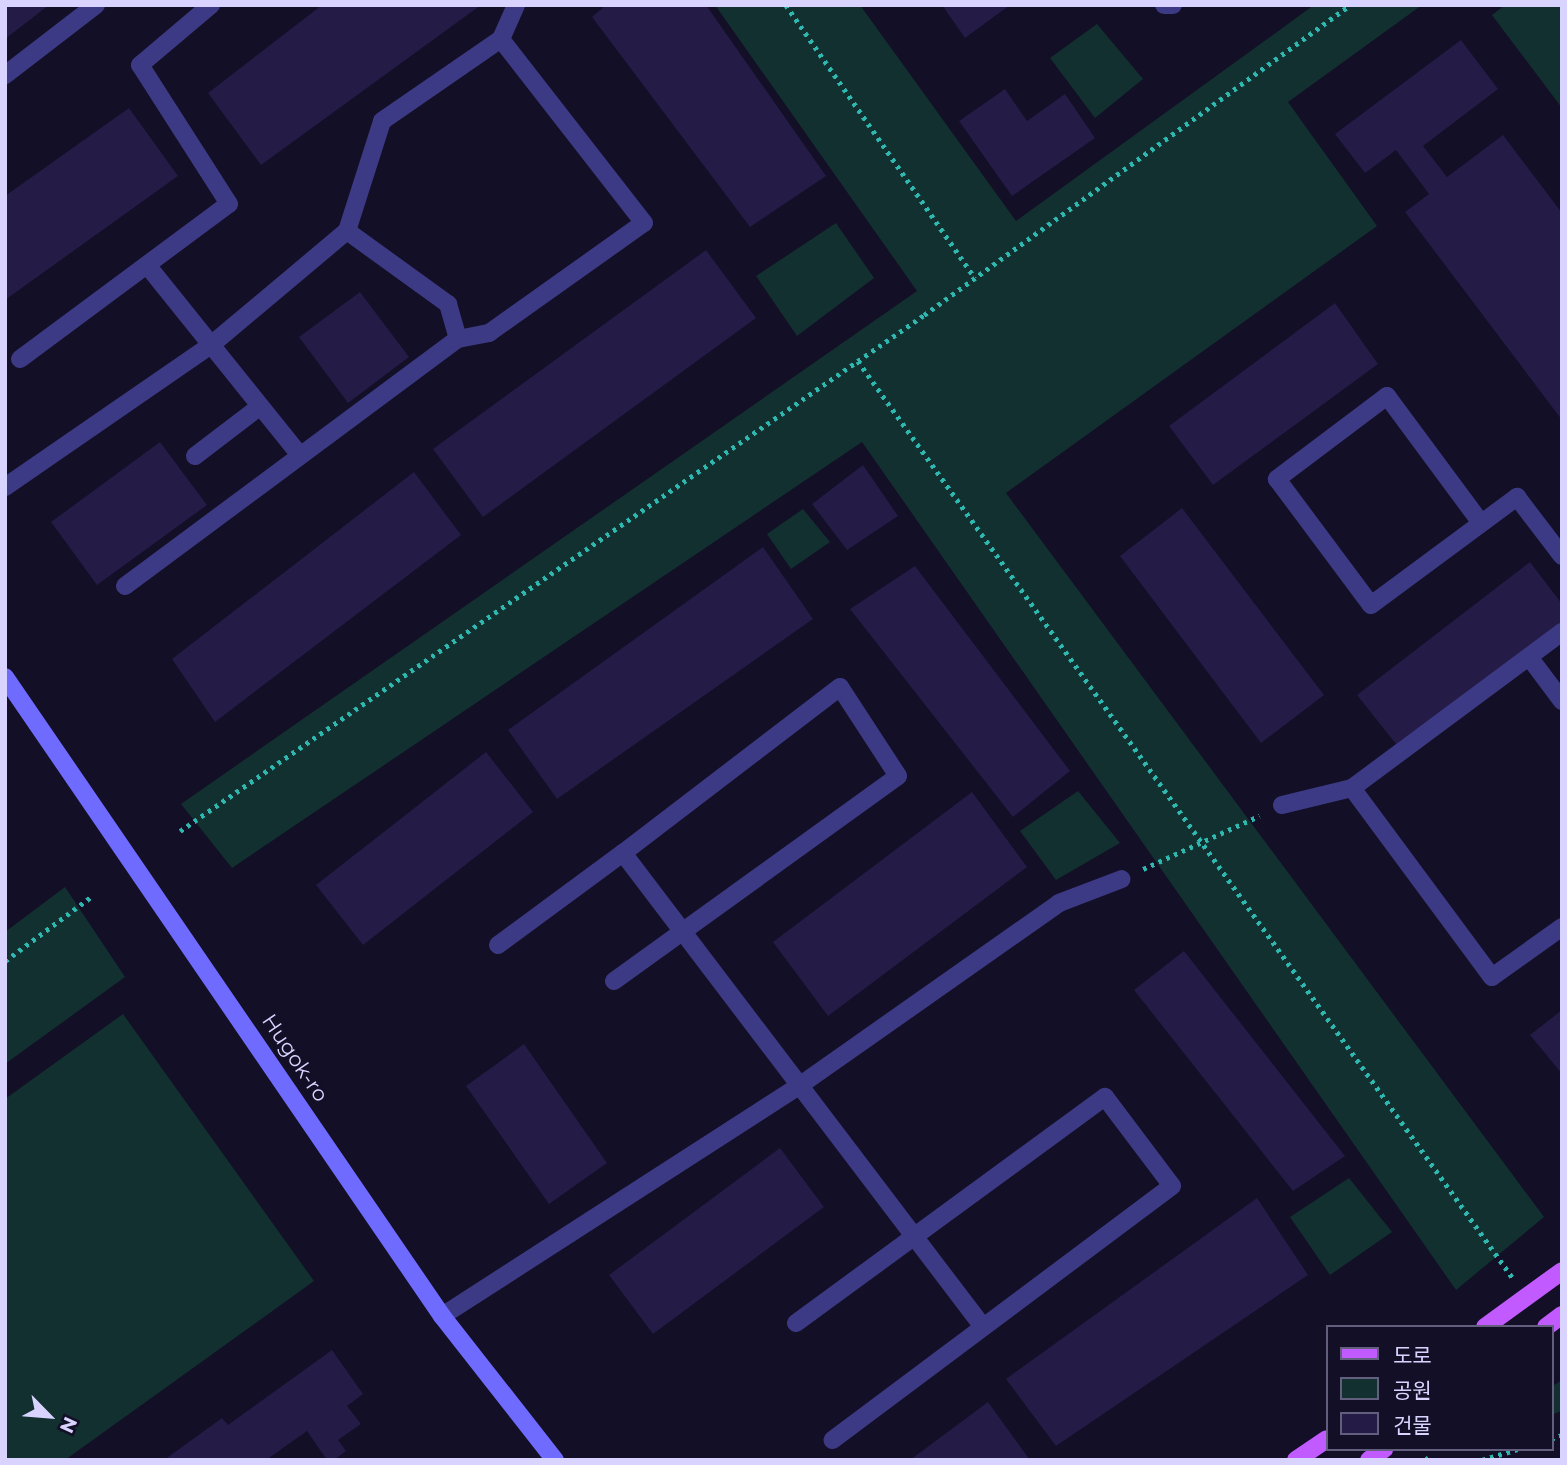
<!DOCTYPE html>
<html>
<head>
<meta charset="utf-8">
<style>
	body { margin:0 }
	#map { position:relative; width:1567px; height:1465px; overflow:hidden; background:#130f26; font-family:Montserrat,"Noto Sans KR",sans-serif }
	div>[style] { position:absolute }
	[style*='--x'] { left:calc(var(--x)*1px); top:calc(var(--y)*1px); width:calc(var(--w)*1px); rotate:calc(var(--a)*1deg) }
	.green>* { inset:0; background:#12302f }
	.building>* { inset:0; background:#241b47 }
	.path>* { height:4.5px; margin-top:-2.25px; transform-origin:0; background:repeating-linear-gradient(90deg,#2fb8b0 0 3.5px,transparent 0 8.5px) }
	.lane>* { height:18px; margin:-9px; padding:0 9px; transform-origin:9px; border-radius:9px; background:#3d3a85 }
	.street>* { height:18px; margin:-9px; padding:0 9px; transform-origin:9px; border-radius:9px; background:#3d3a85 }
	.secondary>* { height:18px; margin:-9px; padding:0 9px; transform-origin:9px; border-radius:9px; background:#6f6bff }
	.primary>* { height:18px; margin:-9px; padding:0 9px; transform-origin:9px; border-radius:9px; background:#c25bff }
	span { translate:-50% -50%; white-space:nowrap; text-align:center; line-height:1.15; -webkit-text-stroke:7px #130f26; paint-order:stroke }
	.street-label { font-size:21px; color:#d9d4ff }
	.frame { position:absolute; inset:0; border:7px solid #d9d4ff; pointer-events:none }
	.legend { position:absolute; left:1326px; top:1325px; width:228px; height:126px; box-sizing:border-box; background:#130f26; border:2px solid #625e7d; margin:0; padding:9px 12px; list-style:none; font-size:21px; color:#d9d4ff }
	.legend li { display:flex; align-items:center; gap:14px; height:35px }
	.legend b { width:35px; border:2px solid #625e7d }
	.north { position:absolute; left:14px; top:1381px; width:70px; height:70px; -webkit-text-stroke:5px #130f26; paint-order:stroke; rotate:115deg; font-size:19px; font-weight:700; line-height:28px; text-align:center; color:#d9d4ff }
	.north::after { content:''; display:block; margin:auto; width:24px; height:32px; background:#d9d4ff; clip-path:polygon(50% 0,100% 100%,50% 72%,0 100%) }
</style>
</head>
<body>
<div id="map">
	<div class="green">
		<div style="clip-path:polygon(715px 5px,860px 5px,1016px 221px,1314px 5px,1422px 5px,1288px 102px,1377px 226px,1006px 493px,1544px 1217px,1456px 1290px,862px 442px,232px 868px,181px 804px,917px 291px)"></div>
		<div style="clip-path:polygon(1505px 5px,1562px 5px,1562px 108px,1492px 15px)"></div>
		<div style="clip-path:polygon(1097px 24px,1143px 79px,1095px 118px,1050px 58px)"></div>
		<div style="clip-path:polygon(836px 223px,874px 278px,797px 336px,756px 276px)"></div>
		<div style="clip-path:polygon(803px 509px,830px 542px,791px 569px,767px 534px)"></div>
		<div style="clip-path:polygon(1078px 791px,1120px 843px,1056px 880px,1020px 831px)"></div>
		<div style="clip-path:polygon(65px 887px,125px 977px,5px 1064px,5px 932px)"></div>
		<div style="clip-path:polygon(123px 1014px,314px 1281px,65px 1460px,5px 1460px,5px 1099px)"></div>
		<div style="clip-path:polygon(1349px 1178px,1392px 1232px,1330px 1275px,1290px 1217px)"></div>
		<div style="clip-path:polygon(1562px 1380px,1562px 1411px,1551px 1415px,1551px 1387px)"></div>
	</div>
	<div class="building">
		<div style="clip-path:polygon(5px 5px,49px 5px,5px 39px)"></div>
		<div style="clip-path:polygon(322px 5px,481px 5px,261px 165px,208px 93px)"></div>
		<div style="clip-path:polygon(606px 5px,706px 5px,826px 176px,750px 227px,592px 17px)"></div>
		<div style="clip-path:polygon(942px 5px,1010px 5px,965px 38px)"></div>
		<div style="clip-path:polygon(1461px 40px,1498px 89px,1423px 146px,1447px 177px,1503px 135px,1562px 213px,1562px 420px,1405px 212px,1429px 194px,1396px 150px,1365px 173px,1335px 134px)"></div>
		<div style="clip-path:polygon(1005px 89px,1027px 121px,1065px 94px,1095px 138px,1012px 196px,959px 121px)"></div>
		<div style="clip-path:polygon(129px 108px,178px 176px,5px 300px,5px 196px)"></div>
		<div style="clip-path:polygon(706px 250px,756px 318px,483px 517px,433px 449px)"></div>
		<div style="clip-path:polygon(360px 292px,409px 357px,348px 403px,299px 337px)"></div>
		<div style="clip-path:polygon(1335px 303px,1378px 364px,1213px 485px,1169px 426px)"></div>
		<div style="clip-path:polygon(160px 442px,207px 505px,97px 585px,51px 522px)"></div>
		<div style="clip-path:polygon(863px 465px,898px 516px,847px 550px,812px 504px)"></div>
		<div style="clip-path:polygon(414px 472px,461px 535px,215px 722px,172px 659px)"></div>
		<div style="clip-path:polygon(1182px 508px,1324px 695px,1261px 743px,1120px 556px)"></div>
		<div style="clip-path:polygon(763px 547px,813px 619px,557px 799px,508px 730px)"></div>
		<div style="clip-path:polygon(1530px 562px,1562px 604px,1562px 622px,1396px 744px,1357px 695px)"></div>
		<div style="clip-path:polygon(915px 566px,1070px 771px,1013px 817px,850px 609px)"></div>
		<div style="clip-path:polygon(486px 752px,533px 812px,363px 945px,316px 885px)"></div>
		<div style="clip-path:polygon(972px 792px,1027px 867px,828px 1016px,773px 942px)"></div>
		<div style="clip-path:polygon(1184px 951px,1345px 1156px,1293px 1191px,1134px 990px)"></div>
		<div style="clip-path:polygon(1562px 1010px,1562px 1074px,1530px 1035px)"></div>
		<div style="clip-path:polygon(524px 1044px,607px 1163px,549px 1204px,466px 1086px)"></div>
		<div style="clip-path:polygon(780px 1148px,824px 1207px,653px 1334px,609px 1275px)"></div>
		<div style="clip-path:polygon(1257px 1198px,1308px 1275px,1056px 1446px,1006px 1379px)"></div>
		<div style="clip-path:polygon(332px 1350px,363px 1394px,347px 1406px,361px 1424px,338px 1440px,346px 1451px,334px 1460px,327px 1460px,307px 1431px,266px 1460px,164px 1460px,222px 1418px,228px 1425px)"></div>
		<div style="clip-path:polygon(988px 1402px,1030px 1460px,910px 1460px)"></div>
	</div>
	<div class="path">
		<div style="--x:786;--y:5;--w:332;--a:55.3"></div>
		<div style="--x:858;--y:361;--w:1126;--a:54.47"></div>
		<div style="--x:180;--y:831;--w:905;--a:-34.74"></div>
		<div style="--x:924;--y:315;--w:527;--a:-36.04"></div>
		<div style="--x:1143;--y:869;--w:128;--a:-24.6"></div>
		<div style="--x:5;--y:961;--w:107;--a:-36.7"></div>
		<div style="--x:1551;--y:1439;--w:12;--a:-20"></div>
		<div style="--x:1425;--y:1457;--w:4;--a:56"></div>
		<div style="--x:1482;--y:1460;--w:37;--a:-17"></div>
	</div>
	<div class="lane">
		<div style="--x:1164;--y:5;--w:9;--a:0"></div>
		<div style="--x:347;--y:231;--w:125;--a:35.9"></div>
		<div style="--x:448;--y:304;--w:36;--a:74"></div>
		<div style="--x:147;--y:265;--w:243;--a:51.2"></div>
		<div style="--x:20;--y:359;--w:260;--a:-36.6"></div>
		<div style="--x:229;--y:204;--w:165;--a:-122.6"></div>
		<div style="--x:140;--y:65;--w:93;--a:-40.2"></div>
		<div style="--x:195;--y:456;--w:81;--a:-37.4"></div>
		<div style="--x:5;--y:487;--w:250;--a:-34.6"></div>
		<div style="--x:211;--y:345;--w:177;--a:-40"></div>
		<div style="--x:347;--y:231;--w:115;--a:-72.3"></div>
		<div style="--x:382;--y:121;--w:145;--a:-34.6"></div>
		<div style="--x:501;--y:39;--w:37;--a:-66"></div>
		<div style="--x:1481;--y:523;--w:158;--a:-126.5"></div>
		<div style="--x:1387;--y:396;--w:138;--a:143"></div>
		<div style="--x:1277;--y:479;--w:157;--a:53.3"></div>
		<div style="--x:1371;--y:605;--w:182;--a:-36.5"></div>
		<div style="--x:1517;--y:497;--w:74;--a:52.7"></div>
		<div style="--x:125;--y:586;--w:415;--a:-36.6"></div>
		<div style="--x:458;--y:339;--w:32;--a:-11"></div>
		<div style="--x:489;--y:333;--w:190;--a:-35.4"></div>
		<div style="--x:644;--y:223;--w:233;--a:-127.9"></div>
		<div style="--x:1529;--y:657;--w:55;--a:53.1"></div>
		<div style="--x:1352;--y:788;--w:235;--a:53.5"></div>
		<div style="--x:1492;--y:977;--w:86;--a:-35.5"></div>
		<div style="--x:1282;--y:805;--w:72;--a:-13.7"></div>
		<div style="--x:1352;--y:788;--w:262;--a:-36.6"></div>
		<div style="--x:498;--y:945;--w:155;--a:-36.4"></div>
		<div style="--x:623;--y:853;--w:595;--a:52.78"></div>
		<div style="--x:614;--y:981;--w:350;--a:-35.8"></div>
		<div style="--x:898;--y:776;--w:106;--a:-123.1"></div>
		<div style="--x:840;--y:687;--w:273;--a:142.6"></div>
		<div style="--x:442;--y:1316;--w:425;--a:-32.8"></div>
		<div style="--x:799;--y:1086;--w:318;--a:-35.1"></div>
		<div style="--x:1059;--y:903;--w:67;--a:-20.9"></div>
		<div style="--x:796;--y:1323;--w:383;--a:-36.2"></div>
		<div style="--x:1105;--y:1097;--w:111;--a:53"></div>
		<div style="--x:1172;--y:1186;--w:424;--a:143.2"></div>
	</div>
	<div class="street">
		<div style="--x:5;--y:75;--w:115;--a:-37.6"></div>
	</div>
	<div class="secondary">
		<div style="--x:5;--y:677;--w:774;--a:55.63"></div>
		<div style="--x:442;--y:1316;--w:183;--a:51.9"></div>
	</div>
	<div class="primary">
		<div style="--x:1485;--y:1327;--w:95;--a:-36"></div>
		<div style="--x:1546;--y:1327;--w:20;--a:-37"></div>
		<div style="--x:1296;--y:1460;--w:37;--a:-34"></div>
		<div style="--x:1369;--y:1460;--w:19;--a:-36"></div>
	</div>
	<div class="street-label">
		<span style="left:295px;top:1058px;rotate:56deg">Hugok-ro</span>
	</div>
	<div class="frame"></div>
	<ul class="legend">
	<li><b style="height:9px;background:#c25bff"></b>도로</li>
	<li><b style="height:19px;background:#12302f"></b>공원</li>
	<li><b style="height:19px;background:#241b47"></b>건물</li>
	</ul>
	<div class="north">N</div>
</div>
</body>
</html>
